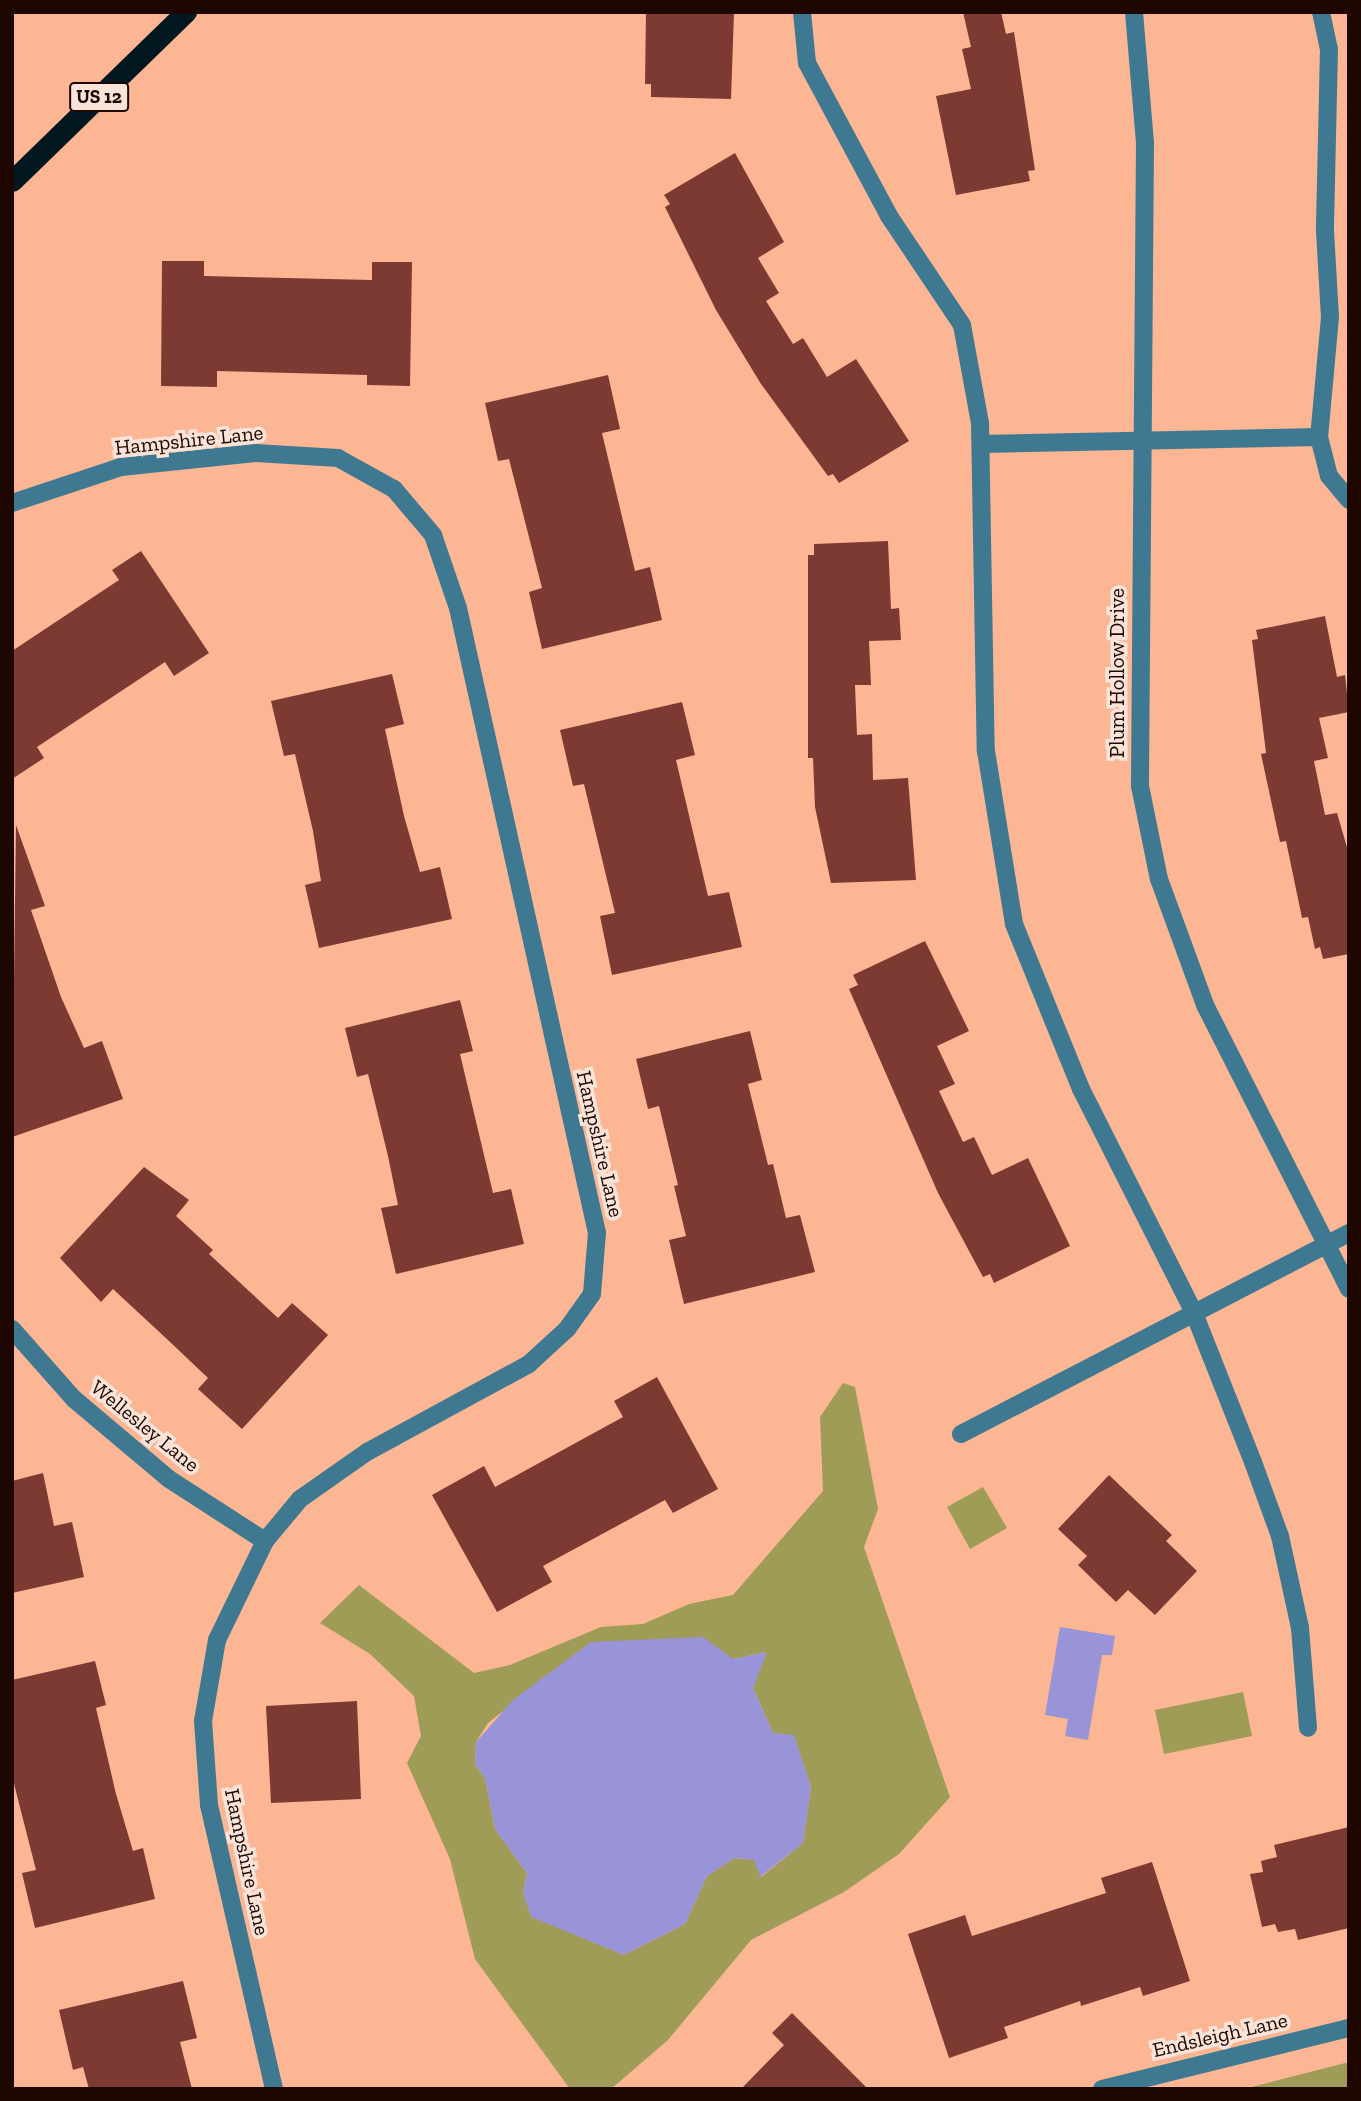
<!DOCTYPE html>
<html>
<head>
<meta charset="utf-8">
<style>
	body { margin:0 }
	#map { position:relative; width:1361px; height:2101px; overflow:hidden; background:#fcb693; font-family:"Zilla Slab",serif }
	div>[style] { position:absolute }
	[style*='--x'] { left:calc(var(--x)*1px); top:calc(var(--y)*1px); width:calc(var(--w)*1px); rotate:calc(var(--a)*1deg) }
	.green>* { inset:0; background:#9e9c56 }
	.water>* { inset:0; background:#9993d7 }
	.building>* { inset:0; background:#7d3a33 }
	.minor>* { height:18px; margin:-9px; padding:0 9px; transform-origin:9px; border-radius:9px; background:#3f7991 }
	.highway>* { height:21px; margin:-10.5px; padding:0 10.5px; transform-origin:10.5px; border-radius:10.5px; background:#031720 }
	span { translate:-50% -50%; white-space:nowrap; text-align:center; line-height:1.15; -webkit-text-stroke:7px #fae4d9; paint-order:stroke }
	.shield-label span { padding:2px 5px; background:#fae4d9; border:2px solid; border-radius:5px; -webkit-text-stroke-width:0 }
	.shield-label { font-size:19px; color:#1e0700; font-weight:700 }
	.street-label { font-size:21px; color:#1e0700 }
	.frame { position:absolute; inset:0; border:14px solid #1e0700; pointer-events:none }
</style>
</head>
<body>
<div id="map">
	<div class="green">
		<div style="clip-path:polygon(evenodd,843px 1383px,855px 1387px,878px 1509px,864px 1547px,950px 1797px,899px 1854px,844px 1892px,751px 1940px,668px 2040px,611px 2089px,570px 2089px,475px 1959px,450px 1859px,407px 1763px,421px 1736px,414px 1696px,370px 1654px,320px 1623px,359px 1585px,474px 1673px,510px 1665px,601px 1627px,643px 1624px,689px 1604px,733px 1595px,823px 1491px,820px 1417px,843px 1383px,591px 1642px,733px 1659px,766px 1652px,753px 1688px,773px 1733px,794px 1736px,811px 1787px,803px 1843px,761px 1877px,754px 1860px,735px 1858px,707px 1876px,685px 1924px,624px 1955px,531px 1916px,523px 1892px,527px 1873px,495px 1829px,485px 1778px,475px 1764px,476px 1742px,488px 1723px,591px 1642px)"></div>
		<div style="clip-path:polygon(983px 1487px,1007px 1528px,970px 1549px,947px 1507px)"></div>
		<div style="clip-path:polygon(1243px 1692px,1252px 1736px,1164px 1754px,1155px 1710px)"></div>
		<div style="clip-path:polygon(1349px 2062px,1349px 2089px,1244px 2089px)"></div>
	</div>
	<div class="water">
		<div style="clip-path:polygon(1060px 1627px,1115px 1636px,1112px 1655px,1102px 1655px,1088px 1740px,1065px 1736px,1068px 1719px,1045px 1715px)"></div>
		<div style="clip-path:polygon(703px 1637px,733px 1659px,767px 1652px,753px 1688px,773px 1733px,794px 1735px,811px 1787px,803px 1843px,760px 1877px,754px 1860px,735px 1858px,707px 1876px,685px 1924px,624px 1955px,531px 1917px,523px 1892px,527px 1873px,495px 1829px,485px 1778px,475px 1764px,476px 1742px,513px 1700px,591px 1642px)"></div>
	</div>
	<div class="building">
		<div style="clip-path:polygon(646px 12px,734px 12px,731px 99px,651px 97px,651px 84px,645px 84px)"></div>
		<div style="clip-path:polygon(963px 12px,1001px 12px,1006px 34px,1014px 32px,1035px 170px,1028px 171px,1030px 181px,956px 195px,936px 96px,971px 89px,962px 49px,971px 47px)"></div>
		<div style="clip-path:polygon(735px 153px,784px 242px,758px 258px,779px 293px,766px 301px,793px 344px,803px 338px,827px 377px,856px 359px,909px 441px,839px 483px,833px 474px,828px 476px,761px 384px,716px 310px,665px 207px,670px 204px,664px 195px)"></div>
		<div style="clip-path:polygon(162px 261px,204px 261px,204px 276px,372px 280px,372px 262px,412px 262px,410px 386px,367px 385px,367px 375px,217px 371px,217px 387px,161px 386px)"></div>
		<div style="clip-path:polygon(608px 375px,620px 429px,602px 433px,635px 571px,650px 567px,662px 620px,542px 649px,529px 592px,542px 588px,509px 459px,498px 461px,485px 403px)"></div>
		<div style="clip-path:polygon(888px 541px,891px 609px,899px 608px,901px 640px,869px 641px,871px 685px,855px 685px,857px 735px,872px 734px,873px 780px,908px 778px,916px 880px,831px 883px,815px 807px,813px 758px,808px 758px,808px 555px,814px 555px,814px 544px)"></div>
		<div style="clip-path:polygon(141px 551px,209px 653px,174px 676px,165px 662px,37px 747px,44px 758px,12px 779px,12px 651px,119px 580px,112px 570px)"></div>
		<div style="clip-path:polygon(1325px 616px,1337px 677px,1345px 675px,1349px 712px,1319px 718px,1328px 758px,1314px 761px,1325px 815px,1337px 813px,1349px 854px,1349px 954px,1323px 959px,1320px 947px,1315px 949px,1308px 917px,1302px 918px,1286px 841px,1280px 842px,1261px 754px,1266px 753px,1252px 640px,1258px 639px,1256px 630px)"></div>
		<div style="clip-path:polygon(392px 674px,404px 724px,385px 729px,404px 816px,420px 872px,440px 867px,452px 919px,319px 948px,305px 885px,321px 881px,313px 831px,295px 754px,284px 756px,271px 701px)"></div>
		<div style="clip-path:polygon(682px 702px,695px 755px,676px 760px,708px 896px,729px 892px,742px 947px,612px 975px,600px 916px,615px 913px,584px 784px,573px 786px,560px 730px)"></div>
		<div style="clip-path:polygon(16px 825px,45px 906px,31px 910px,61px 997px,84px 1048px,102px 1041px,123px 1099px,12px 1137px)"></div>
		<div style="clip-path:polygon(925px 941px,969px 1031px,937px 1046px,955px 1084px,939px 1091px,963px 1142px,974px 1137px,992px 1175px,1028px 1158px,1070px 1246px,994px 1283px,990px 1274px,983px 1277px,938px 1193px,849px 989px,858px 985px,853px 975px)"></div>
		<div style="clip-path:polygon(460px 1000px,473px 1051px,460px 1054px,493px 1193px,511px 1189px,524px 1244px,396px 1274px,381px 1208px,398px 1205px,388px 1156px,368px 1074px,357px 1077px,345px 1028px)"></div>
		<div style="clip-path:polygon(750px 1031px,762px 1080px,748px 1084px,768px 1165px,773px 1164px,786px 1218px,800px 1215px,815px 1272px,684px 1304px,669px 1240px,686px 1236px,674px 1186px,678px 1185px,659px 1106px,648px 1109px,636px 1059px)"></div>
		<div style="clip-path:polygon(144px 1167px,189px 1200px,176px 1216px,213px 1250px,209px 1254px,278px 1318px,292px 1303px,328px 1335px,242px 1429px,198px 1389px,208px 1378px,169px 1341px,113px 1289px,101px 1302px,60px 1258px)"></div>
		<div style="clip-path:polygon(657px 1377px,718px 1489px,673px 1513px,665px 1500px,543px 1566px,552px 1582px,497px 1612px,432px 1495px,484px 1466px,495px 1487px,623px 1417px,614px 1401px)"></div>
		<div style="clip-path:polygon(43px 1473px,54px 1526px,72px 1522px,84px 1577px,12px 1593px,12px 1481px)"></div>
		<div style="clip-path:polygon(1109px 1475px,1172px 1535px,1166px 1541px,1197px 1571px,1155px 1615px,1128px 1590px,1116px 1602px,1078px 1565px,1087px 1556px,1058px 1529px)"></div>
		<div style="clip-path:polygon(95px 1661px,106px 1705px,96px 1708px,116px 1794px,133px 1851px,143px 1848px,155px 1899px,35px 1928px,22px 1873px,36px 1870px,12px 1776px,12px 1680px)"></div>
		<div style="clip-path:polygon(357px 1701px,361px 1799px,271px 1803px,266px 1706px)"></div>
		<div style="clip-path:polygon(1349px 1827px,1349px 1928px,1298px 1940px,1295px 1929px,1278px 1932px,1275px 1924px,1262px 1927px,1250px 1874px,1263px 1872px,1261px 1861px,1277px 1857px,1274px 1845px)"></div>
		<div style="clip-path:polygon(1152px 1862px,1190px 1981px,1143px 1996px,1140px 1987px,1081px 2006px,1080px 2001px,1004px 2027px,1008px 2038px,949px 2058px,908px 1934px,965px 1915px,972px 1936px,1106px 1893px,1101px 1878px)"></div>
		<div style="clip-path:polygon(183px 1981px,197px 2038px,180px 2042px,192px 2089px,89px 2089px,83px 2067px,73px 2070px,59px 2010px)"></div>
		<div style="clip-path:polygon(792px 2013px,868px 2089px,741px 2089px,784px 2045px,772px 2033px)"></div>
	</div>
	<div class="minor">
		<div style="--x:802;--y:12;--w:51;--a:84.4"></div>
		<div style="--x:807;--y:63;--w:174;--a:61.8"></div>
		<div style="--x:889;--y:216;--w:131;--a:56.2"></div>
		<div style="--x:962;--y:325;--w:100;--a:79.6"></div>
		<div style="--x:980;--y:423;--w:328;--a:89"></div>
		<div style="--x:986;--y:751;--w:175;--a:80.8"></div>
		<div style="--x:1014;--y:924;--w:178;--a:67.9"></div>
		<div style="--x:1081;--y:1089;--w:251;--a:63.2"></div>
		<div style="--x:1194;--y:1313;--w:160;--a:68.4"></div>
		<div style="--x:1253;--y:1462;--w:79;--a:70"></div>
		<div style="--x:1280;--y:1536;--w:94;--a:77.7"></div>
		<div style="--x:1300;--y:1628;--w:100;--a:85.4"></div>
		<div style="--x:1134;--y:12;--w:131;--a:85.2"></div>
		<div style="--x:1145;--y:143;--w:643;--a:90.45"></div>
		<div style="--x:1140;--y:786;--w:95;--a:78.5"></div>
		<div style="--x:1159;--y:879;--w:134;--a:69.9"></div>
		<div style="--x:1205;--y:1005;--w:318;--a:63.1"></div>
		<div style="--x:1321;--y:12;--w:38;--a:78"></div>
		<div style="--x:1329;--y:49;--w:182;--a:91.3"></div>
		<div style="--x:1325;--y:231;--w:86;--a:86.7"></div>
		<div style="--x:1330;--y:317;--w:121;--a:95.2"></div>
		<div style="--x:1319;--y:437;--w:40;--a:75.6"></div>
		<div style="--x:1329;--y:476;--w:31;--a:50"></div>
		<div style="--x:981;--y:444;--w:338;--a:-1.2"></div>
		<div style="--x:12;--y:503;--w:115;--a:-18.3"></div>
		<div style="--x:121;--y:467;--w:136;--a:-5.9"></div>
		<div style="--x:256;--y:453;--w:82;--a:3.5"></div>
		<div style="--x:338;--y:458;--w:64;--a:29"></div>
		<div style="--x:394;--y:489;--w:60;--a:49.7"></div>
		<div style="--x:433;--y:535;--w:77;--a:71.1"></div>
		<div style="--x:458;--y:608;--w:640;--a:77.46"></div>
		<div style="--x:597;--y:1233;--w:61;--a:94.7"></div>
		<div style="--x:592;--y:1294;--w:43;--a:125.5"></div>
		<div style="--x:567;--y:1329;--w:52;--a:137.4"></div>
		<div style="--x:529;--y:1364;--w:184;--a:151.5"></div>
		<div style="--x:367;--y:1452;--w:82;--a:145"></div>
		<div style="--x:300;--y:1499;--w:55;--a:129.8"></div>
		<div style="--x:265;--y:1541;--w:110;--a:115.9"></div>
		<div style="--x:217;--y:1640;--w:82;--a:99.8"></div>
		<div style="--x:203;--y:1721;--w:84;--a:85.9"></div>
		<div style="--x:209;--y:1805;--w:291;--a:77.1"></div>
		<div style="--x:12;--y:1329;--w:94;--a:48.5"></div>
		<div style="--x:74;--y:1399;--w:124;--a:40.1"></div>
		<div style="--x:169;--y:1479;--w:114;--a:32.9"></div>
		<div style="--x:961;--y:1434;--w:437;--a:-27.4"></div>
		<div style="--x:1102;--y:2089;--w:254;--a:-13.9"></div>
	</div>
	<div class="highway">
		<div style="--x:12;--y:181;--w:243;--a:-44.2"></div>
	</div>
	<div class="shield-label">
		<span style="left:99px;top:97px">US 12</span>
	</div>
	<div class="street-label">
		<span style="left:189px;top:440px;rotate:-6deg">Hampshire Lane</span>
		<span style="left:1117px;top:673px;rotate:-90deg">Plum Hollow Drive</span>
		<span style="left:600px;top:1144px;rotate:77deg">Hampshire Lane</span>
		<span style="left:145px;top:1426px;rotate:39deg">Wellesley Lane</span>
		<span style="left:247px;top:1862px;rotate:78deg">Hampshire Lane</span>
		<span style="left:1220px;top:2035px;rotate:-13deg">Endsleigh Lane</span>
	</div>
	<div class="frame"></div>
</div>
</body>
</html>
